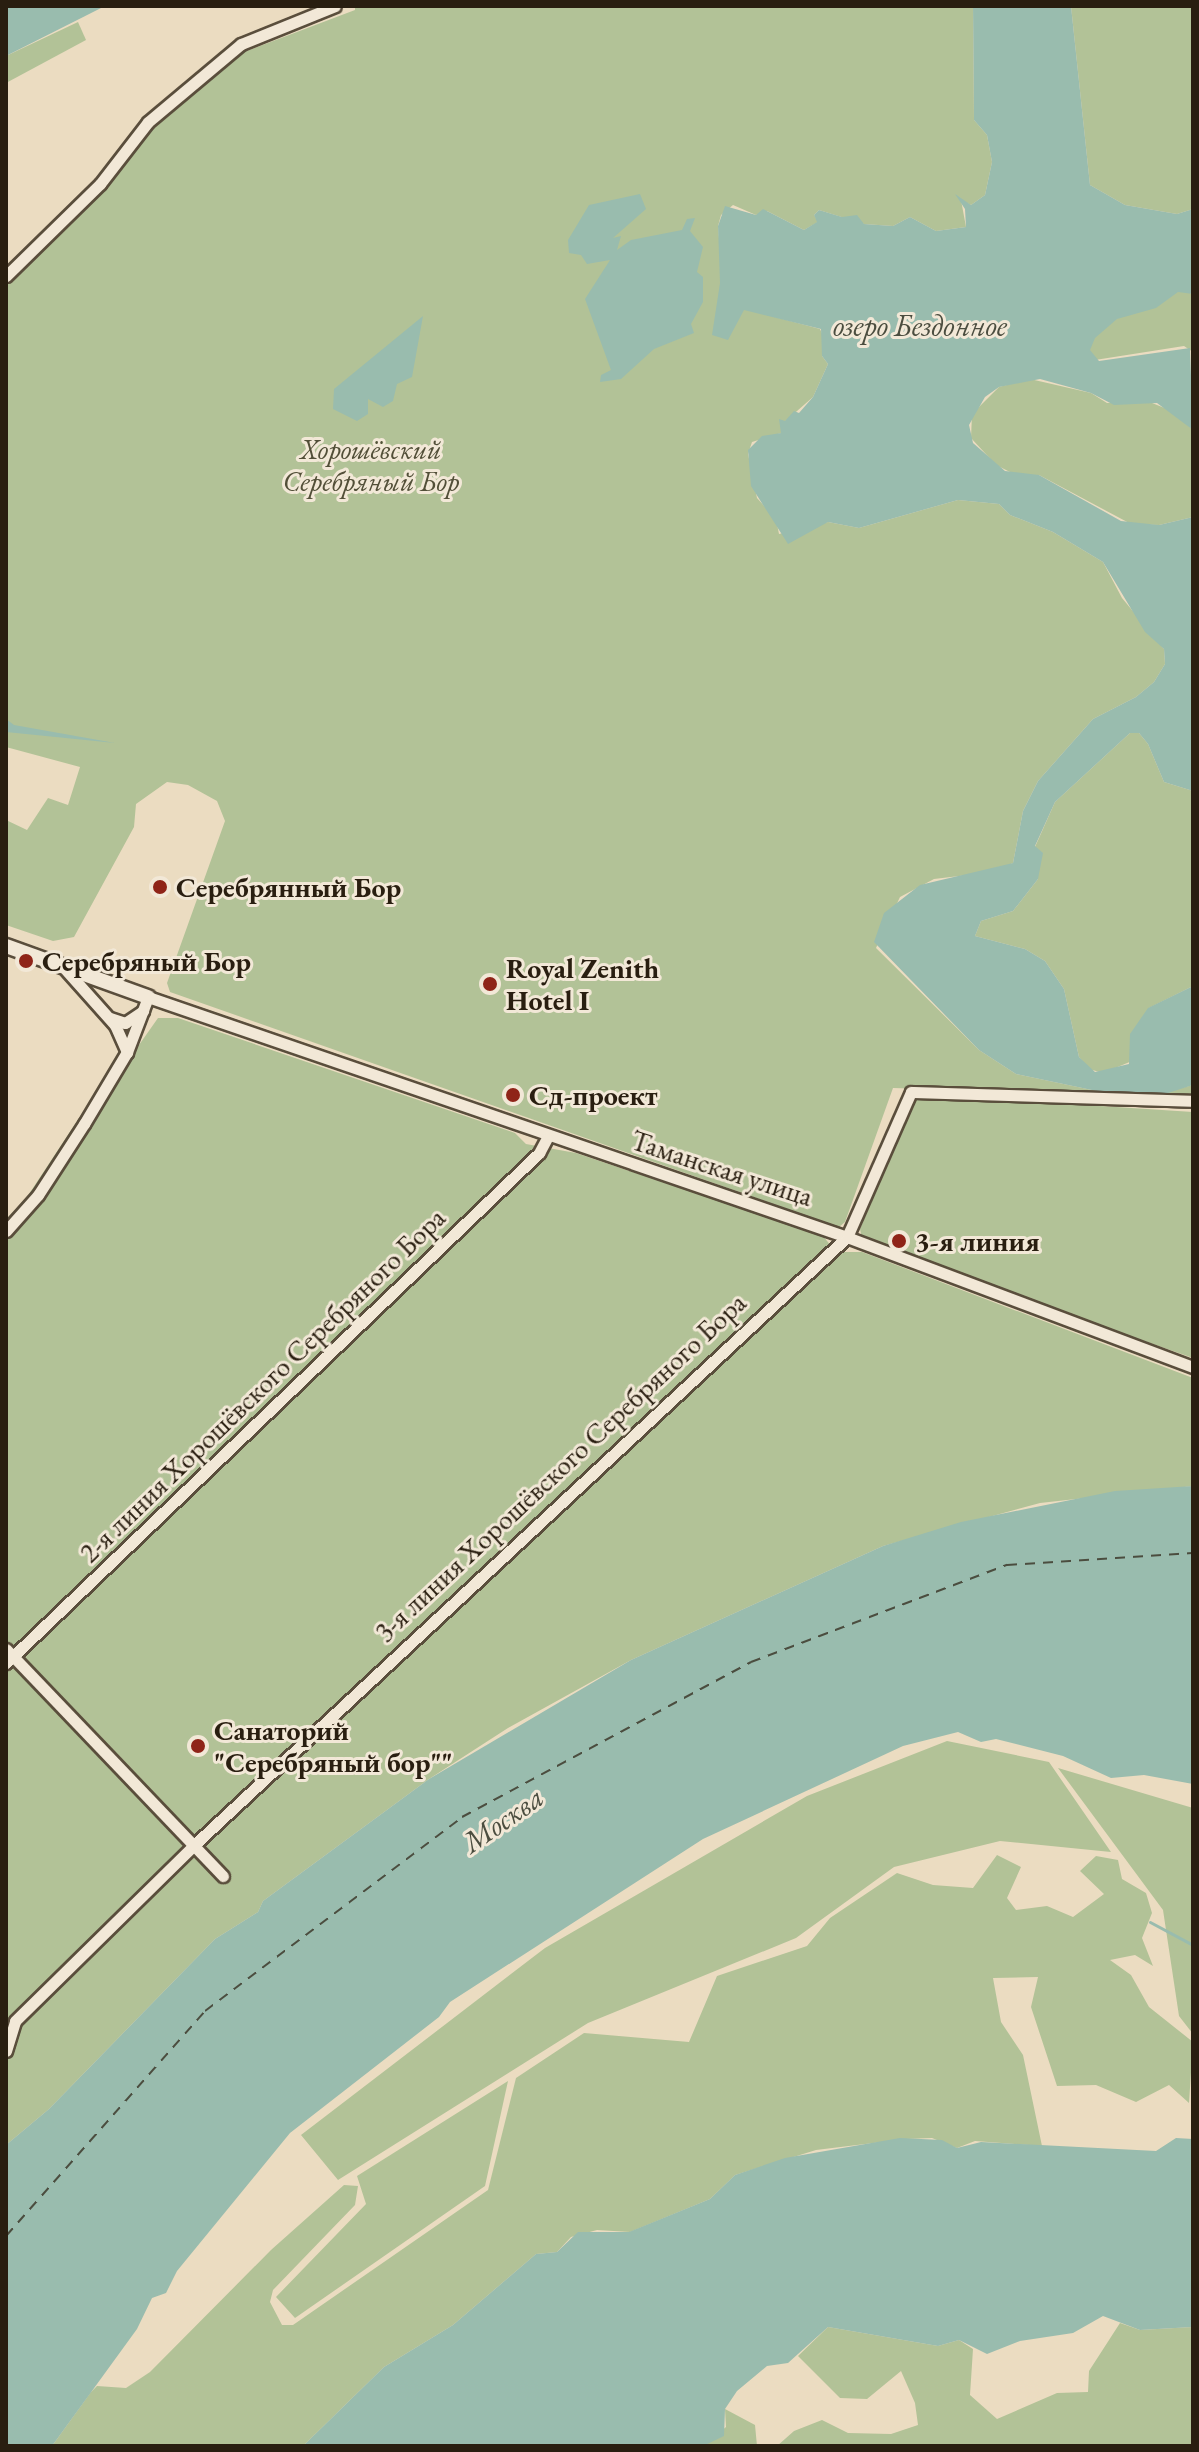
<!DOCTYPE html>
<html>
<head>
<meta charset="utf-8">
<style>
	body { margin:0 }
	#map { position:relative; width:1199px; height:2452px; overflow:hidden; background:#ebdcc1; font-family:"EB Garamond",serif }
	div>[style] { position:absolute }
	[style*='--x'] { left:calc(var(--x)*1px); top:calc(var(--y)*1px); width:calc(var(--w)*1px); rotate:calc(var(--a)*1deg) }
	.green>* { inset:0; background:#b2c297 }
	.water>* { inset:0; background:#99bcae }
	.stream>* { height:3px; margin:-1.5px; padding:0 1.5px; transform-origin:1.5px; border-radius:1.5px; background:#99bcae }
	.ferry>* { height:2px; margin-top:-1px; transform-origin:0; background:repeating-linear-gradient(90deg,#4b4d3f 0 10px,transparent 0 18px) }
	.roads { filter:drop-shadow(2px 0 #5a4e3c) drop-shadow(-2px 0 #5a4e3c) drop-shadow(0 2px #5a4e3c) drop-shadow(0 -2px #5a4e3c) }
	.street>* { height:11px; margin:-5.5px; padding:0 5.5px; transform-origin:5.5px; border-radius:5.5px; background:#f2e8d7 }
	.secondary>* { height:14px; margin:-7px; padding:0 7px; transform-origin:7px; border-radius:7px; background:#f2e8d7 }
	.dots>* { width:22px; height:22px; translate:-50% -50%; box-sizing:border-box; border:4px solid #f2e8d7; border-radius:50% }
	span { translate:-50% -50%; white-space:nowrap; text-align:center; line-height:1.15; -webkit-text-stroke:6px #f2e8d7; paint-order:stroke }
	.park-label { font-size:28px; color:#524f38; font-style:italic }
	.poi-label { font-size:28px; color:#291e10; font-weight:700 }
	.left { translate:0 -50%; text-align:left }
	.street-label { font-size:28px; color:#291e10 }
	.water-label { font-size:30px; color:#4b4d3f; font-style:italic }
	.frame { position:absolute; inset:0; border:8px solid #291e10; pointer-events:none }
</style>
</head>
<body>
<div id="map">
	<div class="green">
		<div style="clip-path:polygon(355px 6px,973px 6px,974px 120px,987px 135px,992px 162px,985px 195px,971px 205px,961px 200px,966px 227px,936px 231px,910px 217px,893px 226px,864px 224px,819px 210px,814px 215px,818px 222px,804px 230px,767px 211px,756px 215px,733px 205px,721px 215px,718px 226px,722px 276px,716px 325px,732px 330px,743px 310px,749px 310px,820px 329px,824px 338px,822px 356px,828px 364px,813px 397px,781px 425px,781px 433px,752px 442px,748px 454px,757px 498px,776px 519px,779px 534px,828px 522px,859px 528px,958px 500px,999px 504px,1010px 515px,1053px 532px,1103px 562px,1122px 598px,1164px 649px,1165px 664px,1154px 682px,1136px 697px,1093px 719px,1038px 781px,1023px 811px,1013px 863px,993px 872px,934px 879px,900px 897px,876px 948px,979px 1050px,1016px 1074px,1092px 1090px,1158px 1094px,1193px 1085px,1193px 1097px,893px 1088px,845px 1222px,839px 1227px,170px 992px,167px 983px,225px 821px,217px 801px,188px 785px,167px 782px,136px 804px,134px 827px,74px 937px,53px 941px,6px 925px,6px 820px,27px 830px,48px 798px,68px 805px,80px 767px,6px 747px,6px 286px,106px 187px,154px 128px,244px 52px,355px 10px)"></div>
		<div style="clip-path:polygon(1071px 6px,1193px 6px,1193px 209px,1177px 214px,1125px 205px,1090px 185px)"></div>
		<div style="clip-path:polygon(78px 22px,86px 40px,6px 83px,6px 56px)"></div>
		<div style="clip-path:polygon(1177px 289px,1193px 294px,1193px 352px,1184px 346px,1095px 360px,1086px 346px,1095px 326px)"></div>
		<div style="clip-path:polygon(1030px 379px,1091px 393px,1107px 403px,1147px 401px,1172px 411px,1193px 430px,1193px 517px,1159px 525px,1131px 524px,1039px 475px,1016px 475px,996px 465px,971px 438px,972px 414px,999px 387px)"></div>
		<div style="clip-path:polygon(1130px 733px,1139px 733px,1148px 744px,1164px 782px,1193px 791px,1193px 986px,1149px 1008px,1130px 1038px,1132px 1061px,1103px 1073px,1089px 1069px,1079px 1057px,1064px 989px,1045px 961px,1025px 949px,975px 936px,981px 921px,1013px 911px,1038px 879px,1035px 847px,1055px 802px)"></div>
		<div style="clip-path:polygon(158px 1018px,178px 1018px,515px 1133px,526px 1144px,576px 1153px,823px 1236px,836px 1252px,862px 1252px,1193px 1378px,1193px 1486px,1040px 1503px,883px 1546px,631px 1660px,508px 1728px,429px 1779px,263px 1901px,258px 1912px,215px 1939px,49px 2109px,6px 2145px,6px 1219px,25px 1200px,118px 1059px,127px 1062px)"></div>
		<div style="clip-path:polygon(916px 1094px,1193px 1112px,1193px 1358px,863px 1243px,860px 1229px)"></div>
		<div style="clip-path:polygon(947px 1741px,1049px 1762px,1111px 1852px,1000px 1841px,894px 1867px,796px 1938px,588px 2023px,338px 2180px,301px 2135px,545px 1948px,807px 1796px)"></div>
		<div style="clip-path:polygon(1058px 1768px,1193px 1808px,1193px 2034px,1179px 2016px,1163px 1910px)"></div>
		<div style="clip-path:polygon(997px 1855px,1021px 1867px,1007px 1898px,1016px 1910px,1047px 1906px,1073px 1917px,1104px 1894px,1080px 1871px,1096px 1856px,1118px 1860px,1122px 1879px,1146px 1893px,1152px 1913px,1142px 1938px,1153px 1966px,1135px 1955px,1110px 1960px,1131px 1975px,1149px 2007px,1193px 2042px,1189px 2103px,1169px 2085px,1136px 2102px,1096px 2085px,1057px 2086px,1031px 2007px,1038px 1977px,993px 1978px,1001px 2022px,1023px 2055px,1042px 2146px,975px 2141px,957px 2148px,932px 2138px,906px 2139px,816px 2150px,735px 2175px,710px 2199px,630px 2232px,597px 2230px,571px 2237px,557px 2252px,536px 2254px,453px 2325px,384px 2367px,303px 2446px,52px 2446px,91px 2392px,97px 2386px,126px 2388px,150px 2372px,271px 2250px,344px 2185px,358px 2186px,355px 2205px,273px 2290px,270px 2302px,282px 2325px,293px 2325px,488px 2190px,516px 2078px,584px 2033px,689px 2042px,717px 1976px,807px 1946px,830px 1918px,897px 1873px,933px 1885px,973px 1888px)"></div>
		<div style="clip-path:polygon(508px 2081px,485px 2186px,295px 2318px,276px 2297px,366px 2204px,357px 2176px)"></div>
		<div style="clip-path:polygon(1120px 2323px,1140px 2330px,1193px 2327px,1193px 2446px,777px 2446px,794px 2431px,822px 2420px,848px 2433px,891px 2434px,918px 2425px,915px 2403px,901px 2371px,867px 2399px,840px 2398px,798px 2356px,828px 2327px,938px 2346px,959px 2340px,973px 2349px,970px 2395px,997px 2419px,1057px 2393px,1088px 2392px,1089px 2371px)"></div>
		<div style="clip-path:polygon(725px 2409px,755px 2425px,757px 2446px,703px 2446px,726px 2427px)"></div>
	</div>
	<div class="water">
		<div style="clip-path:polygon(6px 6px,105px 6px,6px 56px)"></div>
		<div style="clip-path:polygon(973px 6px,1071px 6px,1090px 185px,1125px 205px,1177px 214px,1193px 209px,1193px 294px,1178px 292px,1156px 308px,1117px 319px,1095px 338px,1090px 350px,1099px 361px,1190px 348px,1193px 430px,1157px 403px,1114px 405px,1091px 393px,1040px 379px,999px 387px,985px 397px,969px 425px,973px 443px,1005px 471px,1039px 475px,1121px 521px,1159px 525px,1193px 517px,1193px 791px,1164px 782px,1148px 744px,1139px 733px,1130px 733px,1055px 802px,1035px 846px,1043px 853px,1038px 879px,1013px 911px,981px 921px,975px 936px,1025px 949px,1045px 961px,1064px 989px,1079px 1057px,1095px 1072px,1129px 1064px,1130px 1034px,1148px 1008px,1193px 986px,1193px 1085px,1168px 1093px,1106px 1093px,1016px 1074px,979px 1050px,874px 942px,884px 913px,920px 885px,1013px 863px,1023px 811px,1038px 781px,1093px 719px,1136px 697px,1154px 682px,1165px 664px,1164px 649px,1145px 632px,1103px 562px,1053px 532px,1010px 515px,999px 504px,958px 500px,859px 528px,828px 522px,788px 544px,751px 486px,748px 450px,762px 436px,781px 433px,779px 419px,785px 421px,794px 411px,799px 413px,813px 397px,828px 364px,822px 356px,821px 329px,744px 310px,728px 340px,712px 335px,720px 283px,718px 226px,725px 206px,756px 215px,763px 209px,804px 230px,817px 222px,814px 215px,819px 210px,842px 217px,857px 215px,864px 224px,893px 226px,910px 217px,936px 231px,966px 227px,965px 209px,955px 194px,971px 205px,985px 195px,992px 162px,987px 135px,974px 120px)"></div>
		<div style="clip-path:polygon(640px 194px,646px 209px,613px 238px,621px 236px,617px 250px,631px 240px,682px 230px,687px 219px,695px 218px,690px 231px,703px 247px,697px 272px,703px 277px,703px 302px,691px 324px,694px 333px,654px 349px,621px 379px,600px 382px,601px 375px,611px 370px,585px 299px,610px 260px,587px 264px,581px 255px,569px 253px,568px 240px,589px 205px)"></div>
		<div style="clip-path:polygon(423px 316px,412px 377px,397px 384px,393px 401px,383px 407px,368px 399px,368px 414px,357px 421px,333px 409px,334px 389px)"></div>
		<div style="clip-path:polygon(6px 719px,14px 725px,115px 743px,6px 732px)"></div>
		<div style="clip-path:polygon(1193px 1486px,1193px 1784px,1144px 1775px,1111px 1778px,1063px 1756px,996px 1739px,981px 1742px,958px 1732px,903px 1746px,703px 1839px,450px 2002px,439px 2017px,290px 2133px,177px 2271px,166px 2293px,152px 2298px,137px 2329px,52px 2446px,6px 2446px,6px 2145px,49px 2109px,215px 1939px,258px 1912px,263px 1901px,429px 1779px,631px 1660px,883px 1546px,961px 1522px,1115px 1491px)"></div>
		<div style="clip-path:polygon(900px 2138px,942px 2140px,957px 2148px,981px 2142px,1156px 2151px,1176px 2138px,1193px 2139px,1193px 2327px,1140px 2330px,1103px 2316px,1073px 2333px,1020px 2341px,987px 2354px,959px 2340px,938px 2346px,828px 2327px,788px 2363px,767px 2366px,737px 2391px,725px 2409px,724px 2436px,703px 2446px,303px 2446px,384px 2367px,453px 2325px,536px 2254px,557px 2252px,578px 2232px,629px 2232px,710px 2199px,735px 2175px,785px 2158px)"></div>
	</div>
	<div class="stream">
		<div style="--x:1150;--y:1922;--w:49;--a:28.1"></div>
	</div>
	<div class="ferry">
		<div style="--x:6;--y:2236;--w:300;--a:-48.5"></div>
		<div style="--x:205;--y:2011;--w:322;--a:-37"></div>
		<div style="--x:462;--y:1817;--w:328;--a:-28.2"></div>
		<div style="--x:751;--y:1662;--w:274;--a:-20.8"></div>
		<div style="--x:1007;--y:1565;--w:186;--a:-3.7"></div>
	</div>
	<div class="roads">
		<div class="street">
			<div style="--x:6;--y:276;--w:132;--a:-44.4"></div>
			<div style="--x:100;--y:184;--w:78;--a:-52.3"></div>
			<div style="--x:148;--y:122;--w:121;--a:-40"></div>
			<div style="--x:241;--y:44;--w:101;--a:-22"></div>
			<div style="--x:66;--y:970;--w:74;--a:48.3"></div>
			<div style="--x:115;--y:1025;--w:30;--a:66"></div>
			<div style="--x:110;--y:1018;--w:16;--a:18"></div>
			<div style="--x:125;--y:1023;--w:22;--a:-34"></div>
			<div style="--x:6;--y:1231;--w:48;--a:-48.4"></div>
			<div style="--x:38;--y:1195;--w:85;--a:-57.1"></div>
			<div style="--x:84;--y:1124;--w:84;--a:-59.2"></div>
			<div style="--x:127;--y:1052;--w:59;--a:-69.1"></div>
			<div style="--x:148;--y:997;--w:739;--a:18.95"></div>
			<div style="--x:847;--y:1237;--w:370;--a:20.6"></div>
			<div style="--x:6;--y:1649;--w:314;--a:46.3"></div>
			<div style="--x:6;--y:1663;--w:738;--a:-43.74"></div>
			<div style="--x:539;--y:1153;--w:17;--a:-62"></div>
			<div style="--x:6;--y:2051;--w:31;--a:-73"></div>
			<div style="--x:15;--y:2021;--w:251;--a:-44.5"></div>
			<div style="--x:194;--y:1845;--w:892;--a:-42.96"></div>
			<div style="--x:847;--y:1237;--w:158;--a:-66.2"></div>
			<div style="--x:911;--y:1092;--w:282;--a:1.8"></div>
		</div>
		<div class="secondary">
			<div style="--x:6;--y:946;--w:151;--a:19.8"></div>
		</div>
	</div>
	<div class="dots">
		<div style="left:160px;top:887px;background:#8f2418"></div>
		<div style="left:26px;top:961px;background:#8f2418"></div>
		<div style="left:490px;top:984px;background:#8f2418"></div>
		<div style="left:513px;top:1095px;background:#8f2418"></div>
		<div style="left:899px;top:1241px;background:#8f2418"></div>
		<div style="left:198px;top:1746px;background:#8f2418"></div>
	</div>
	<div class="park-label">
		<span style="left:371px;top:465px">Хорошёвский<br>Серебряный Бор</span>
	</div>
	<div class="poi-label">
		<span class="left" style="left:176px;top:887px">Серебрянный Бор</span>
		<span class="left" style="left:42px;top:961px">Серебряный Бор</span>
		<span class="left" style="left:506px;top:984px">Royal Zenith<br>Hotel I</span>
		<span class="left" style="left:529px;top:1095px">Сд-проект</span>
		<span class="left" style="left:915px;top:1241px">3-я линия</span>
		<span class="left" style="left:214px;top:1746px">Санаторий<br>"Серебряный бор""</span>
	</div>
	<div class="street-label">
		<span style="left:722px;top:1168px;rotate:18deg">Таманская улица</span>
		<span style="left:262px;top:1385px;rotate:-44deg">2-я линия Хорошёвского Серебряного Бора</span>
		<span style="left:560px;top:1467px;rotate:-43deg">3-я линия Хорошёвского Серебряного Бора</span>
	</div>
	<div class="water-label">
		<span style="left:920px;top:326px">озеро Бездонное</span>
		<span style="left:503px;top:1820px;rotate:-35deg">Москва</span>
	</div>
	<div class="frame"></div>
</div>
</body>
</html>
